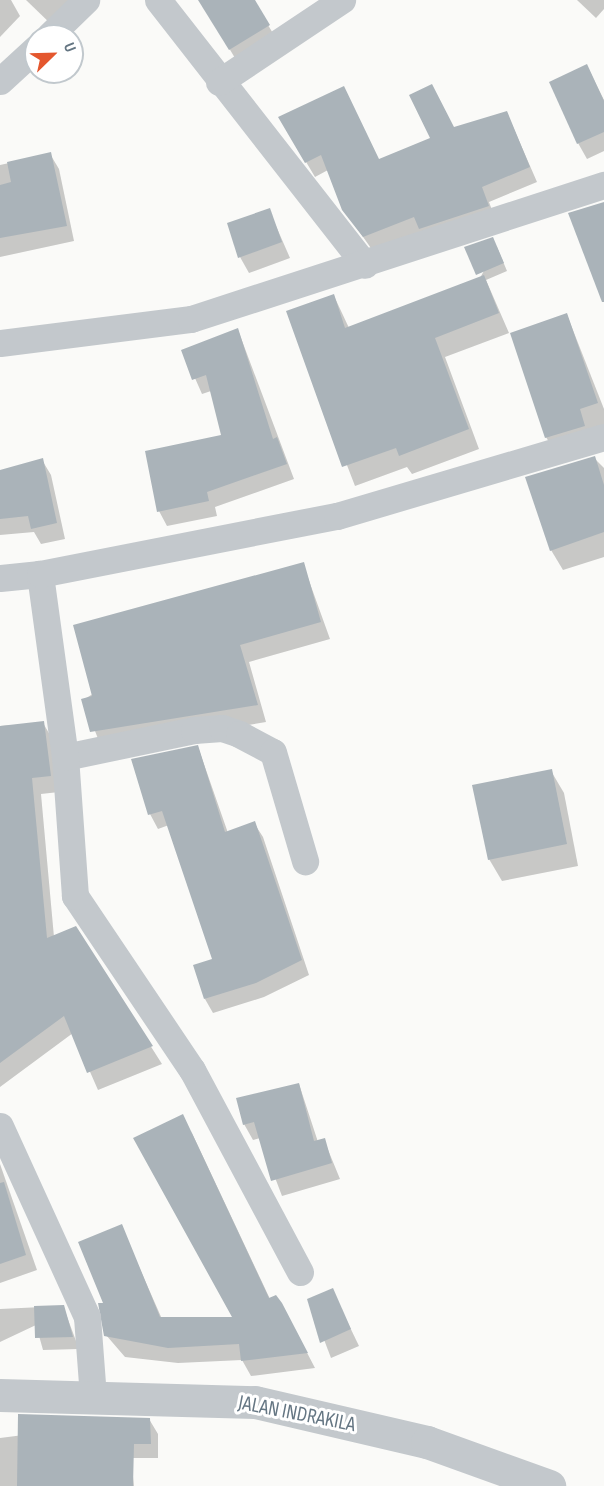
<!DOCTYPE html>
<html>
<head>
<meta charset="utf-8">
<style>
	body { margin:0 }
	#map { position:relative; width:604px; height:1486px; overflow:hidden; background:#fafaf8; font-family:"Sofia Sans Condensed",sans-serif }
	div>[style] { position:absolute }
	[style*='--x'] { left:calc(var(--x)*1px); top:calc(var(--y)*1px); width:calc(var(--w)*1px); rotate:calc(var(--a)*1deg) }
	.shadow>* { inset:0; background:#0003 }
	.building>* { inset:0; background:#aab3b9 }
	.minor>* { height:27px; margin:-13.5px; padding:0 13.5px; transform-origin:13.5px; border-radius:13.5px; background:#c3c8cc }
	.tertiary>* { height:33px; margin:-16.5px; padding:0 16.5px; transform-origin:16.5px; border-radius:16.5px; background:#c3c8cc }
	span { translate:-50% -50%; white-space:nowrap; text-align:center; line-height:1.15; -webkit-text-stroke:6px #fff; paint-order:stroke }
	.street-label { font-size:21px; color:#657683 }
	.north { position:absolute; left:24px; top:24px; width:60px; height:60px; box-sizing:border-box; background:#fff; border:2px solid #c1c8cd; border-radius:50%; rotate:67deg; font-size:16px; font-weight:700; line-height:24px; text-align:center; color:#657683 }
	.north::after { content:''; display:block; margin:auto; width:21px; height:27px; background:#e4572e; clip-path:polygon(50% 0,100% 100%,50% 72%,0 100%) }
</style>
</head>
<body>
<div id="map">
	<div class="shadow">
		<div style="clip-path:polygon(0 0,11px 0,20px 16px,0 37px)"></div>
		<div style="clip-path:polygon(26px 0,88px 0,55px 28px)"></div>
		<div style="clip-path:polygon(200px 0,253px 0,277px 40px,238px 63px)"></div>
		<div style="clip-path:polygon(577px 0,604px 0,604px 9px,596px 18px)"></div>
		<div style="clip-path:polygon(587px 66px,604px 100px,604px 151px,587px 159px,578px 143px)"></div>
		<div style="clip-path:polygon(507px 113px,537px 182px,489px 202px,496px 221px,373px 251px,344px 210px,328px 170px,315px 177px,280px 118px,380px 161px)"></div>
		<div style="clip-path:polygon(50px 154px,59px 169px,74px 241px,0 257px,0 165px)"></div>
		<div style="clip-path:polygon(269px 210px,290px 258px,249px 273px,240px 257px)"></div>
		<div style="clip-path:polygon(497px 247px,507px 271px,486px 280px,509px 333px,445px 357px,479px 449px,412px 474px,407px 467px,355px 486px,288px 312px,334px 296px,349px 328px,480px 278px)"></div>
		<div style="clip-path:polygon(567px 315px,604px 409px,604px 427px,559px 459px,546px 437px)"></div>
		<div style="clip-path:polygon(238px 330px,294px 479px,215px 507px,217px 516px,167px 526px,159px 511px,223px 436px,211px 391px,202px 394px,183px 351px)"></div>
		<div style="clip-path:polygon(594px 458px,604px 468px,604px 557px,563px 570px,551px 550px)"></div>
		<div style="clip-path:polygon(42px 460px,51px 475px,65px 539px,41px 544px,34px 532px,0 535px,0 472px)"></div>
		<div style="clip-path:polygon(303px 564px,330px 639px,249px 662px,266px 722px,102px 749px,83px 700px)"></div>
		<div style="clip-path:polygon(43px 723px,53px 740px,59px 792px,41px 794px,54px 937px,75px 927px,162px 1064px,98px 1090px,73px 1033px,0 1087px,0 726px)"></div>
		<div style="clip-path:polygon(198px 747px,228px 833px,254px 823px,263px 837px,309px 975px,264px 997px,213px 1013px,205px 999px,214px 960px,169px 825px,158px 829px,150px 814px)"></div>
		<div style="clip-path:polygon(551px 771px,564px 793px,578px 866px,502px 881px,489px 859px)"></div>
		<div style="clip-path:polygon(299px 1084px,318px 1142px,324px 1140px,340px 1179px,282px 1196px,260px 1138px,253px 1140px,244px 1124px)"></div>
		<div style="clip-path:polygon(191px 1131px,270px 1299px,290px 1320px,315px 1368px,251px 1376px,242px 1360px,178px 1363px,125px 1357px,106px 1335px,106px 1304px,121px 1226px,162px 1319px,234px 1319px)"></div>
		<div style="clip-path:polygon(0 1164px,37px 1270px,0 1283px)"></div>
		<div style="clip-path:polygon(332px 1290px,359px 1346px,331px 1358px,309px 1300px)"></div>
		<div style="clip-path:polygon(63px 1306px,79px 1349px,43px 1350px,36px 1325px,0 1342px,0 1309px)"></div>
		<div style="clip-path:polygon(149px 1419px,158px 1434px,158px 1458px,131px 1458px,134px 1486px,0 1486px,0 1438px)"></div>
	</div>
	<div class="building">
		<div style="clip-path:polygon(198px 0,255px 0,270px 25px,229px 50px)"></div>
		<div style="clip-path:polygon(587px 64px,604px 101px,604px 132px,577px 144px,549px 82px)"></div>
		<div style="clip-path:polygon(432px 84px,454px 127px,507px 111px,530px 167px,482px 187px,489px 206px,419px 229px,414px 217px,363px 237px,342px 210px,321px 155px,305px 163px,278px 117px,344px 86px,379px 159px,430px 138px,409px 95px)"></div>
		<div style="clip-path:polygon(51px 152px,67px 226px,0 238px,0 185px,11px 182px,7px 162px)"></div>
		<div style="clip-path:polygon(604px 202px,604px 302px,602px 302px,568px 213px)"></div>
		<div style="clip-path:polygon(270px 208px,282px 242px,238px 258px,227px 223px)"></div>
		<div style="clip-path:polygon(493px 237px,504px 263px,476px 275px,464px 247px)"></div>
		<div style="clip-path:polygon(484px 275px,499px 313px,435px 338px,469px 429px,399px 456px,396px 448px,342px 467px,286px 311px,334px 294px,345px 328px)"></div>
		<div style="clip-path:polygon(567px 313px,598px 403px,580px 409px,585px 426px,545px 438px,510px 333px)"></div>
		<div style="clip-path:polygon(238px 328px,273px 439px,277px 437px,287px 464px,207px 492px,209px 501px,157px 512px,145px 451px,221px 435px,206px 375px,192px 380px,181px 350px)"></div>
		<div style="clip-path:polygon(595px 456px,604px 485px,604px 532px,550px 551px,525px 477px)"></div>
		<div style="clip-path:polygon(43px 458px,57px 523px,31px 529px,28px 516px,0 519px,0 470px)"></div>
		<div style="clip-path:polygon(304px 562px,321px 622px,240px 645px,258px 705px,90px 732px,81px 699px,92px 696px,73px 625px)"></div>
		<div style="clip-path:polygon(44px 721px,51px 776px,32px 778px,47px 938px,76px 926px,153px 1046px,87px 1073px,64px 1016px,0 1063px,0 726px)"></div>
		<div style="clip-path:polygon(198px 745px,225px 832px,255px 821px,302px 960px,256px 983px,204px 999px,193px 965px,212px 959px,162px 811px,148px 815px,131px 759px)"></div>
		<div style="clip-path:polygon(552px 769px,567px 844px,488px 860px,472px 785px)"></div>
		<div style="clip-path:polygon(299px 1083px,314px 1141px,325px 1138px,332px 1163px,271px 1181px,254px 1122px,243px 1125px,236px 1098px)"></div>
		<div style="clip-path:polygon(183px 1114px,269px 1298px,276px 1295px,282px 1303px,308px 1353px,241px 1361px,239px 1344px,168px 1348px,104px 1336px,98px 1303px,103px 1303px,78px 1242px,122px 1224px,160px 1317px,232px 1317px,133px 1138px)"></div>
		<div style="clip-path:polygon(4px 1182px,26px 1255px,0 1264px,0 1183px)"></div>
		<div style="clip-path:polygon(333px 1288px,351px 1329px,320px 1343px,307px 1299px)"></div>
		<div style="clip-path:polygon(64px 1305px,73px 1337px,35px 1338px,34px 1306px)"></div>
		<div style="clip-path:polygon(18px 1414px,150px 1418px,151px 1444px,134px 1444px,133px 1486px,17px 1486px)"></div>
	</div>
	<div class="minor">
		<div style="--x:158;--y:0;--w:336;--a:52"></div>
		<div style="--x:49;--y:36;--w:52;--a:-44.2"></div>
		<div style="--x:0;--y:81;--w:49;--a:-42.5"></div>
		<div style="--x:219;--y:82;--w:148;--a:-33.7"></div>
		<div style="--x:0;--y:343;--w:193;--a:-7.2"></div>
		<div style="--x:191;--y:319;--w:434;--a:-18"></div>
		<div style="--x:0;--y:578;--w:40;--a:-5.7"></div>
		<div style="--x:65;--y:757;--w:132;--a:-11.8"></div>
		<div style="--x:194;--y:730;--w:28;--a:-4"></div>
		<div style="--x:222;--y:728;--w:18;--a:19"></div>
		<div style="--x:239;--y:734;--w:38;--a:28"></div>
		<div style="--x:273;--y:752;--w:114;--a:73.6"></div>
		<div style="--x:0;--y:1126;--w:210;--a:65.5"></div>
		<div style="--x:87;--y:1317;--w:79;--a:85.7"></div>
		<div style="--x:300;--y:1272;--w:229;--a:-118.1"></div>
		<div style="--x:192;--y:1070;--w:210;--a:-123.9"></div>
		<div style="--x:75;--y:896;--w:139;--a:-94.1"></div>
		<div style="--x:65;--y:757;--w:185;--a:-97.8"></div>
		<div style="--x:40;--y:574;--w:303;--a:-11.1"></div>
		<div style="--x:337;--y:516;--w:278;--a:-16.5"></div>
	</div>
	<div class="tertiary">
		<div style="--x:0;--y:1395;--w:255;--a:1.6"></div>
		<div style="--x:255;--y:1402;--w:177;--a:13.1"></div>
		<div style="--x:427;--y:1442;--w:130;--a:19.8"></div>
	</div>
	<div class="street-label">
		<span style="left:297px;top:1414px;rotate:11deg">JALAN INDRAKILA</span>
	</div>
	<div class="north">U</div>
</div>
</body>
</html>
